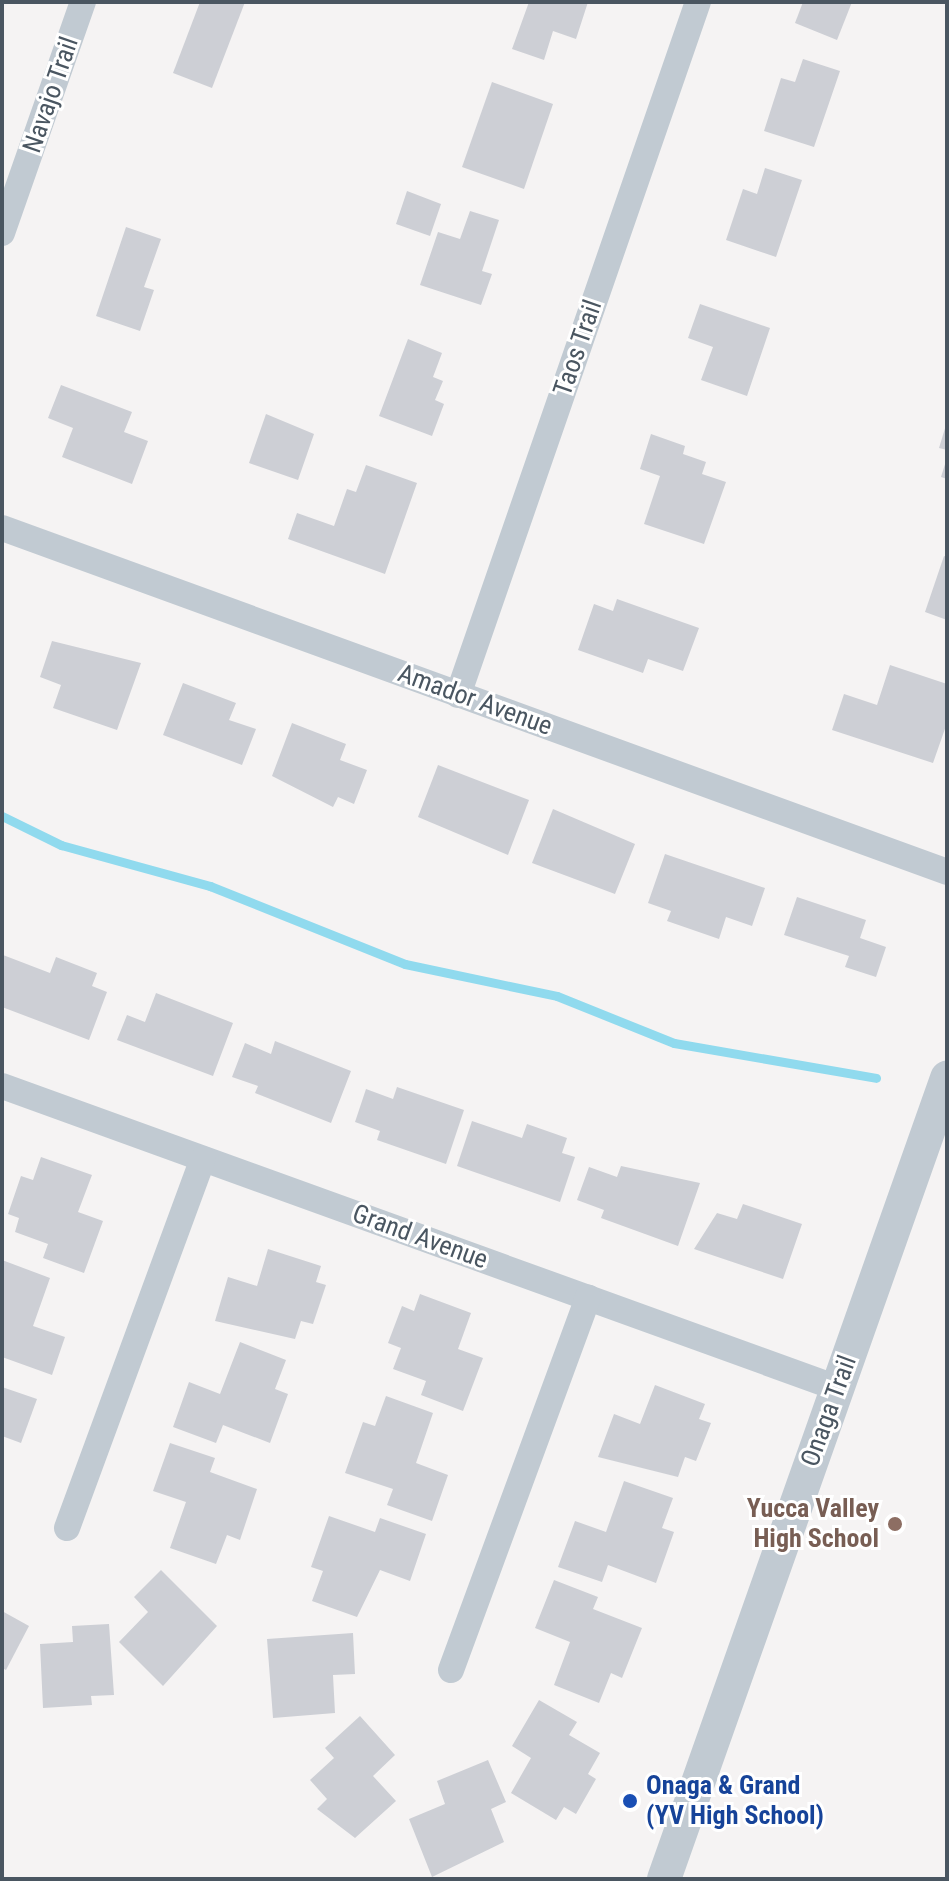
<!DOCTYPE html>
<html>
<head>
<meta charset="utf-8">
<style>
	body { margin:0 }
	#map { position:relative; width:949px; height:1881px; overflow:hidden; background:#f5f3f3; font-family:"Roboto Condensed",sans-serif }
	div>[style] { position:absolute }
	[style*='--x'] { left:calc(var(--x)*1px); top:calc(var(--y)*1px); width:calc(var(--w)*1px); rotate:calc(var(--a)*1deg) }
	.stream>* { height:9px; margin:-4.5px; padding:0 4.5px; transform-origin:4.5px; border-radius:4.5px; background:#90daee }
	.building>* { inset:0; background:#cdcfd5 }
	.minor>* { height:26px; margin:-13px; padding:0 13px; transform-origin:13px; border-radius:13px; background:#c1cad2 }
	.tertiary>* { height:34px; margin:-17px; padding:0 17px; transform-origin:17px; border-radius:17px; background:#c1cad2 }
	.dots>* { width:22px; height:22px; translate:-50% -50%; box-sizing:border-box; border:4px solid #fff; border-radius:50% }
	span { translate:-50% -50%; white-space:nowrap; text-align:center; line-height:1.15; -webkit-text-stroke:6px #fff; paint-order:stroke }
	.street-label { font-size:26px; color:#4a5661 }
	.education-label { font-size:26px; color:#785e54; font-weight:700 }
	.right { translate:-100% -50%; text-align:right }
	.transit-label { font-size:26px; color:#164399; font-weight:700 }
	.left { translate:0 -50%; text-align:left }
	.frame { position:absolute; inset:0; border:4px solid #4a5661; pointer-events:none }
</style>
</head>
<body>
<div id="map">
	<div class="stream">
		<div style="--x:2;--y:816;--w:66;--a:26.2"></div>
		<div style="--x:61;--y:845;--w:155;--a:15.4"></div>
		<div style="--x:210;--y:886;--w:210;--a:21.8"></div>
		<div style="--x:405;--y:964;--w:155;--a:11.9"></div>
		<div style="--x:557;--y:996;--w:126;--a:21.9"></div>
		<div style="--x:674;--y:1043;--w:205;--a:9.8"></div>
	</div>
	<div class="building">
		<div style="clip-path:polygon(200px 2px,245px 2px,212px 88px,173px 73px)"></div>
		<div style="clip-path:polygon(529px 2px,588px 2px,576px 39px,553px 31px,544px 60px,512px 49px)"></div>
		<div style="clip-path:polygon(803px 2px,852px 2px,837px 40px,795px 23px)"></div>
		<div style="clip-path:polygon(803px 59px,840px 71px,814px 147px,764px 131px,781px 78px,795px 82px)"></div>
		<div style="clip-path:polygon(492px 82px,553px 104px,524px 189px,462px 167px)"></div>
		<div style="clip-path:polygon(765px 168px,802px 180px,776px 257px,726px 240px,743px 189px,757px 194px)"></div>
		<div style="clip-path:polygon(407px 191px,441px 204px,430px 236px,396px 224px)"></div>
		<div style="clip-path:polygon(470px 211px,499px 220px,482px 271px,492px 274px,481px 305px,420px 285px,438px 232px,460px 239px)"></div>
		<div style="clip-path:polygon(126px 227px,161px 239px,144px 287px,154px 290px,140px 331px,96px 316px)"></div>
		<div style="clip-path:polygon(700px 304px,770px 328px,747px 396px,701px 380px,713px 347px,688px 338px)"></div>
		<div style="clip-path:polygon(408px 339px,442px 353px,433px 377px,443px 381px,435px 400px,444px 404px,432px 436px,379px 416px)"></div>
		<div style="clip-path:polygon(61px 385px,132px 412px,124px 432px,148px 441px,132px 484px,62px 457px,73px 428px,48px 418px)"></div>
		<div style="clip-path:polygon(266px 414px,314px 434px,298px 480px,249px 463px)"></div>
		<div style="clip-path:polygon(946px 425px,947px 425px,947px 450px,939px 448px)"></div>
		<div style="clip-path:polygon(651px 434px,685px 446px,683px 454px,706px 462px,702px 474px,726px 482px,704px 544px,644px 524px,660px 476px,640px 469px)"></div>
		<div style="clip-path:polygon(946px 461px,947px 461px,947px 479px,941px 477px)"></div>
		<div style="clip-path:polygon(366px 465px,417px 483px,385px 574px,288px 539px,297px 513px,334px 526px,347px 489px,356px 492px)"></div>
		<div style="clip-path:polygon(944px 556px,947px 557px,947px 620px,925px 612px)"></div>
		<div style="clip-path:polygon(617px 599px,699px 628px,683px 671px,648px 659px,643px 673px,578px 650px,594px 604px,613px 611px)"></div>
		<div style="clip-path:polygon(52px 641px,141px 663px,117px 730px,53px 708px,61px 685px,40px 677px)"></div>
		<div style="clip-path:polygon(890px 665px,947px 684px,947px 723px,933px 763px,832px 730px,844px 694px,877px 705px)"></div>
		<div style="clip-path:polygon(183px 683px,236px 703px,229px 720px,256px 729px,242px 765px,163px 735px)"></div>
		<div style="clip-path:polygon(292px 723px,346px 744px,340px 760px,367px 770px,354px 804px,338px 797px,333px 807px,272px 776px)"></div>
		<div style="clip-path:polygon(438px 765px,529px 800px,508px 855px,418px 817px)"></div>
		<div style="clip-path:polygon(553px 809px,635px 844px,615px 894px,532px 863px)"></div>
		<div style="clip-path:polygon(665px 854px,765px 888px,752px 926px,726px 917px,719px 939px,667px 921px,671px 911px,648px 903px)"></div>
		<div style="clip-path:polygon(797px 897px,866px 920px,860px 938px,886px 947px,876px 977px,845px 967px,849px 956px,784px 935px)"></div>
		<div style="clip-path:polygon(3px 955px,50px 973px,56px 957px,97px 973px,92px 986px,107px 992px,89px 1040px,2px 1007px)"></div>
		<div style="clip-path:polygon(156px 993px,233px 1023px,213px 1076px,117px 1040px,127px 1015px,145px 1022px)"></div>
		<div style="clip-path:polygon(275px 1041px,351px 1071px,331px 1123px,255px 1093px,258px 1086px,232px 1077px,245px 1043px,271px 1054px)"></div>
		<div style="clip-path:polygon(397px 1087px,464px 1110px,446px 1164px,377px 1140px,380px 1131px,355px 1122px,366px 1089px,393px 1099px)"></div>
		<div style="clip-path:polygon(472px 1121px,522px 1138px,527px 1124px,567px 1138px,562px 1153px,575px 1157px,560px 1202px,457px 1166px)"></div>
		<div style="clip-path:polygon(41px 1157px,92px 1175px,78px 1212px,103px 1221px,84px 1273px,43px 1258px,48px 1244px,15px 1232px,19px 1218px,8px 1214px,21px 1176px,33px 1180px)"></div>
		<div style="clip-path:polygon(621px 1166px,700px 1183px,678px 1246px,601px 1218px,604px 1210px,577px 1200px,589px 1167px,617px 1177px)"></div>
		<div style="clip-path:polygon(743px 1204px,802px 1224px,783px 1279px,694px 1249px,717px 1213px,737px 1219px)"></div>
		<div style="clip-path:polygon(268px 1249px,321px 1266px,316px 1282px,326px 1285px,313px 1324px,301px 1321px,295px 1339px,215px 1321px,228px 1277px,257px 1286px)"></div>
		<div style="clip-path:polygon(2px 1260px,50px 1278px,33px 1326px,65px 1337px,52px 1375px,2px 1357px)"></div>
		<div style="clip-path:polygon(420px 1294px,471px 1313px,458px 1349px,483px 1358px,463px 1411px,421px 1395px,426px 1381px,393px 1369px,401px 1348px,388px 1343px,402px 1306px,414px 1311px)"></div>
		<div style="clip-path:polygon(240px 1342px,286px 1360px,275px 1389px,288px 1394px,270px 1443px,223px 1425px,216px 1443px,173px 1427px,189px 1382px,220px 1394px)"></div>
		<div style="clip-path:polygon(655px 1385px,705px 1404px,699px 1419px,711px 1423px,696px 1461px,685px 1457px,678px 1477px,598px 1457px,614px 1414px,640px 1424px)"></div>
		<div style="clip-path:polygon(2px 1387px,37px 1399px,21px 1443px,2px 1436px)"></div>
		<div style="clip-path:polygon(386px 1396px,433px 1413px,416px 1463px,448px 1475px,432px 1521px,387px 1505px,393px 1489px,345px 1473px,363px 1422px,375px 1426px)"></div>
		<div style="clip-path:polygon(170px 1443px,215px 1458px,210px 1472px,257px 1489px,240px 1540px,227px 1535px,216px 1564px,170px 1548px,186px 1502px,153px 1491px)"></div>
		<div style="clip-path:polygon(624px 1481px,673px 1498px,662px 1528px,674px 1532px,656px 1583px,608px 1565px,602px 1582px,558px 1567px,575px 1521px,606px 1532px)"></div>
		<div style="clip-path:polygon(329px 1516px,375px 1532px,380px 1518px,426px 1534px,410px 1581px,380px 1570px,357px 1617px,312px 1601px,323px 1571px,311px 1567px)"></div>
		<div style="clip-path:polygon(161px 1570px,217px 1626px,163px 1686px,119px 1642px,148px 1612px,134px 1597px)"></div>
		<div style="clip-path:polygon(554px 1580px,598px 1597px,593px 1609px,642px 1628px,622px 1678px,611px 1673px,599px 1703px,554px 1685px,570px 1642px,535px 1628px)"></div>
		<div style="clip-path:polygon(2px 1611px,29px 1626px,6px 1670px,2px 1668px)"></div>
		<div style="clip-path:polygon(109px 1624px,114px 1695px,91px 1696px,92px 1705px,43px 1708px,40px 1644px,73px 1642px,72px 1626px)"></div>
		<div style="clip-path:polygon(353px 1633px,355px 1674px,333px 1675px,335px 1713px,273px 1718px,267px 1639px)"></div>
		<div style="clip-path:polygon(539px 1700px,577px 1722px,569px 1735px,600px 1753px,588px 1774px,596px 1779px,576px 1814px,564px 1807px,556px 1820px,511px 1793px,531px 1758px,512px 1746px)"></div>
		<div style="clip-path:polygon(360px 1716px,395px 1755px,373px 1776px,396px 1801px,355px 1838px,317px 1809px,327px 1799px,310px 1780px,334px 1758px,325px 1748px)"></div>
		<div style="clip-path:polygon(488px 1760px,506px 1802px,491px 1809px,504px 1842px,432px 1877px,409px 1819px,445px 1804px,437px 1781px)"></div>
	</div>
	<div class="minor">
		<div style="--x:2;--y:233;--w:245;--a:-70.7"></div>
		<div style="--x:2;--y:528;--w:1006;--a:20"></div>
		<div style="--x:458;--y:695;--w:733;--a:-70.9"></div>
		<div style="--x:2;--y:1086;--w:888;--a:19.88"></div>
		<div style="--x:67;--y:1528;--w:393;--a:-69.8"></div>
		<div style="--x:451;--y:1670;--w:397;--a:-69.8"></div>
	</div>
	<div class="tertiary">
		<div style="--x:664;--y:1879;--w:850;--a:-70.54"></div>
	</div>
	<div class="dots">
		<div style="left:895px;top:1524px;background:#8d6e63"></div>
		<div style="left:630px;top:1801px;background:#1a4fb4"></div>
	</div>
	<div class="street-label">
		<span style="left:51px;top:95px;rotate:-71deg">Navajo Trail</span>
		<span style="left:578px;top:348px;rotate:-71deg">Taos Trail</span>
		<span style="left:475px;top:700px;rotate:20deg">Amador Avenue</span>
		<span style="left:420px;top:1237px;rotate:20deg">Grand Avenue</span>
		<span style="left:829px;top:1411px;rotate:-70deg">Onaga Trail</span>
	</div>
	<div class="education-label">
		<span class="right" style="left:879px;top:1524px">Yucca Valley<br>High School</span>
	</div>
	<div class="transit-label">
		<span class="left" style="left:646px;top:1801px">Onaga &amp; Grand<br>(YV High School)</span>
	</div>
	<div class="frame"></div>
</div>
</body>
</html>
